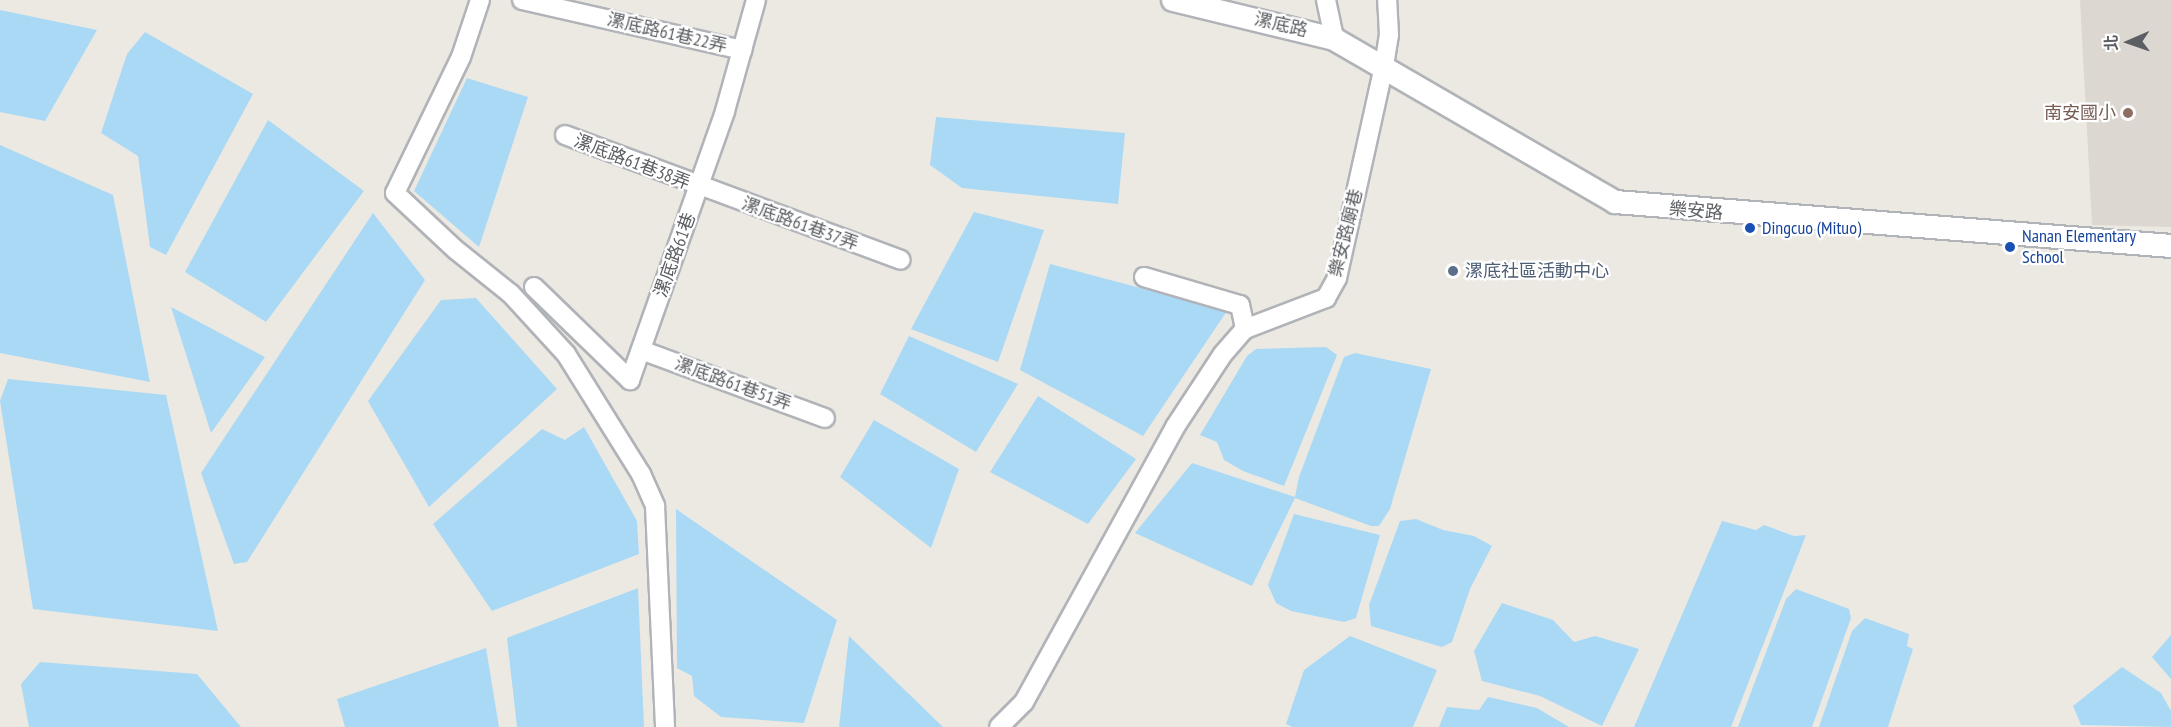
<!DOCTYPE html>
<html>
<head>
<meta charset="utf-8">
<style>
	body { margin:0 }
	#map { position:relative; width:2171px; height:727px; overflow:hidden; background:#ece9e3; font-family:"PT Sans Narrow","Noto Sans TC",sans-serif }
	div>[style] { position:absolute }
	[style*='--x'] { left:calc(var(--x)*1px); top:calc(var(--y)*1px); width:calc(var(--w)*1px); rotate:calc(var(--a)*1deg) }
	.education>* { inset:0; background:#dcd8d1 }
	.water>* { inset:0; background:#aad9f5 }
	.roads { filter:drop-shadow(2px 0 #b0b3b7) drop-shadow(-2px 0 #b0b3b7) drop-shadow(0 2px #b0b3b7) drop-shadow(0 -2px #b0b3b7) }
	.minor>* { height:18px; margin:-9px; padding:0 9px; transform-origin:9px; border-radius:9px; background:#fff }
	.tertiary>* { height:22px; margin:-11px; padding:0 11px; transform-origin:11px; border-radius:11px; background:#fff }
	.dots>* { width:16px; height:16px; translate:-50% -50%; box-sizing:border-box; border:3px solid #fff; border-radius:50% }
	span { translate:-50% -50%; white-space:nowrap; text-align:center; line-height:1.15; -webkit-text-stroke:4.5px #fff; paint-order:stroke }
	.street-label { font-size:18px; color:#5b5e62 }
	.education-label { font-size:18px; color:#785e54 }
	.right { translate:-100% -50%; text-align:right }
	.transit-label { font-size:18px; color:#164399 }
	.left { translate:0 -50%; text-align:left }
	.service-label { font-size:18px; color:#4e5e75 }
	.north { position:absolute; left:2099px; top:12px; width:60px; height:60px; -webkit-text-stroke:4px #fff; paint-order:stroke; rotate:268deg; font-size:16px; font-weight:700; line-height:24px; text-align:center; color:#5b5e62 }
	.north::after { content:''; display:block; margin:auto; width:21px; height:27px; background:#5b5e62; clip-path:polygon(50% 0,100% 100%,50% 72%,0 100%) }
</style>
</head>
<body>
<div id="map">
	<div class="education">
		<div style="clip-path:polygon(2080px 0,2171px 0,2171px 227px,2092px 225px)"></div>
	</div>
	<div class="water">
		<div style="clip-path:polygon(0 10px,97px 30px,45px 121px,0 112px)"></div>
		<div style="clip-path:polygon(145px 32px,253px 94px,166px 255px,150px 247px,138px 156px,101px 133px,127px 54px)"></div>
		<div style="clip-path:polygon(467px 78px,528px 97px,479px 247px,414px 191px)"></div>
		<div style="clip-path:polygon(936px 117px,1125px 133px,1118px 204px,962px 188px,930px 165px)"></div>
		<div style="clip-path:polygon(268px 120px,364px 191px,266px 322px,185px 272px)"></div>
		<div style="clip-path:polygon(0 145px,113px 195px,150px 382px,0 353px)"></div>
		<div style="clip-path:polygon(974px 212px,1044px 230px,998px 362px,911px 329px)"></div>
		<div style="clip-path:polygon(373px 213px,425px 280px,247px 562px,234px 564px,201px 473px)"></div>
		<div style="clip-path:polygon(1050px 264px,1227px 311px,1143px 436px,1020px 370px)"></div>
		<div style="clip-path:polygon(476px 298px,557px 389px,429px 507px,368px 401px,441px 300px)"></div>
		<div style="clip-path:polygon(171px 307px,265px 357px,211px 433px)"></div>
		<div style="clip-path:polygon(909px 336px,1018px 384px,976px 452px,880px 394px)"></div>
		<div style="clip-path:polygon(1326px 347px,1337px 355px,1284px 486px,1243px 471px,1224px 460px,1217px 442px,1200px 435px,1247px 356px,1256px 349px)"></div>
		<div style="clip-path:polygon(1355px 353px,1431px 369px,1390px 509px,1379px 526px,1371px 526px,1295px 498px,1252px 586px,1135px 533px,1192px 463px,1295px 497px,1299px 477px,1344px 357px)"></div>
		<div style="clip-path:polygon(8px 379px,166px 395px,218px 631px,33px 609px,0 401px)"></div>
		<div style="clip-path:polygon(1038px 396px,1136px 459px,1088px 524px,990px 472px)"></div>
		<div style="clip-path:polygon(874px 420px,959px 469px,931px 548px,840px 477px)"></div>
		<div style="clip-path:polygon(584px 427px,637px 521px,639px 554px,492px 611px,433px 524px,542px 429px,565px 440px)"></div>
		<div style="clip-path:polygon(676px 509px,837px 620px,804px 723px,721px 717px,694px 696px,692px 676px,677px 668px)"></div>
		<div style="clip-path:polygon(1294px 514px,1380px 535px,1356px 618px,1344px 622px,1291px 611px,1276px 603px,1268px 585px)"></div>
		<div style="clip-path:polygon(1416px 519px,1443px 530px,1474px 536px,1492px 546px,1470px 589px,1452px 642px,1442px 647px,1371px 626px,1369px 605px,1400px 521px)"></div>
		<div style="clip-path:polygon(1722px 521px,1756px 530px,1764px 525px,1794px 536px,1806px 535px,1731px 727px,1634px 727px)"></div>
		<div style="clip-path:polygon(638px 588px,644px 727px,517px 727px,507px 638px)"></div>
		<div style="clip-path:polygon(1796px 589px,1849px 609px,1851px 618px,1812px 727px,1738px 727px,1786px 599px)"></div>
		<div style="clip-path:polygon(1502px 603px,1553px 620px,1574px 642px,1595px 636px,1639px 649px,1602px 726px,1540px 696px,1482px 681px,1474px 651px)"></div>
		<div style="clip-path:polygon(1865px 618px,1909px 634px,1907px 646px,1913px 649px,1888px 727px,1819px 727px,1852px 631px)"></div>
		<div style="clip-path:polygon(2171px 635px,2171px 679px,2152px 657px)"></div>
		<div style="clip-path:polygon(849px 636px,943px 727px,839px 727px)"></div>
		<div style="clip-path:polygon(1350px 636px,1437px 670px,1413px 727px,1292px 727px,1286px 724px,1304px 670px)"></div>
		<div style="clip-path:polygon(486px 648px,499px 727px,345px 727px,337px 699px)"></div>
		<div style="clip-path:polygon(40px 662px,197px 674px,241px 727px,29px 727px,21px 684px)"></div>
		<div style="clip-path:polygon(2122px 667px,2161px 693px,2171px 711px,2171px 727px,2081px 725px,2073px 706px)"></div>
		<div style="clip-path:polygon(1488px 697px,1537px 708px,1569px 727px,1439px 727px,1447px 707px,1479px 710px)"></div>
	</div>
	<div class="roads">
		<div class="minor">
			<div style="--x:480;--y:0;--w:60;--a:108.4"></div>
			<div style="--x:461;--y:57;--w:151;--a:115.9"></div>
			<div style="--x:395;--y:193;--w:83;--a:43.1"></div>
			<div style="--x:456;--y:250;--w:70;--a:38.7"></div>
			<div style="--x:511;--y:294;--w:81;--a:47.5"></div>
			<div style="--x:566;--y:354;--w:142;--a:58"></div>
			<div style="--x:641;--y:474;--w:35;--a:66"></div>
			<div style="--x:655;--y:506;--w:221;--a:87.4"></div>
			<div style="--x:522;--y:0;--w:226;--a:12.8"></div>
			<div style="--x:1326;--y:0;--w:40;--a:78"></div>
			<div style="--x:565;--y:135;--w:358;--a:20.4"></div>
			<div style="--x:1144;--y:277;--w:100;--a:16.3"></div>
			<div style="--x:1240;--y:305;--w:25;--a:78"></div>
			<div style="--x:1245;--y:329;--w:87;--a:-20.9"></div>
			<div style="--x:1326;--y:298;--w:23;--a:-61"></div>
			<div style="--x:1337;--y:278;--w:217;--a:-77.5"></div>
			<div style="--x:1384;--y:66;--w:31;--a:-81"></div>
			<div style="--x:1389;--y:35;--w:35;--a:-93"></div>
			<div style="--x:534;--y:287;--w:134;--a:44.1"></div>
			<div style="--x:630;--y:380;--w:285;--a:-70.5"></div>
			<div style="--x:725;--y:111;--w:115;--a:-74.4"></div>
			<div style="--x:641;--y:350;--w:196;--a:20.3"></div>
			<div style="--x:999;--y:727;--w:35;--a:-45"></div>
			<div style="--x:1024;--y:702;--w:314;--a:-61.2"></div>
			<div style="--x:1175;--y:427;--w:87;--a:-56.7"></div>
			<div style="--x:1223;--y:354;--w:33;--a:-49"></div>
		</div>
		<div class="tertiary">
			<div style="--x:1173;--y:0;--w:166;--a:13.6"></div>
			<div style="--x:1334;--y:39;--w:325;--a:30.1"></div>
			<div style="--x:1615;--y:202;--w:558;--a:4.52"></div>
		</div>
	</div>
	<div class="dots">
		<div style="left:2128px;top:113px;background:#8d6e63"></div>
		<div style="left:1750px;top:228px;background:#1a4fb4"></div>
		<div style="left:2010px;top:247px;background:#1a4fb4"></div>
		<div style="left:1453px;top:271px;background:#5c6f8a"></div>
	</div>
	<div class="street-label">
		<span style="left:1281px;top:25px;rotate:13deg">漯底路</span>
		<span style="left:667px;top:33px;rotate:13deg">漯底路61巷22弄</span>
		<span style="left:632px;top:162px;rotate:21deg">漯底路61巷38弄</span>
		<span style="left:1696px;top:211px;rotate:5deg">樂安路</span>
		<span style="left:800px;top:224px;rotate:20deg">漯底路61巷37弄</span>
		<span style="left:1346px;top:233px;rotate:-76deg">樂安路廟巷</span>
		<span style="left:675px;top:255px;rotate:-70deg">漯底路61巷</span>
		<span style="left:733px;top:384px;rotate:20deg">漯底路61巷51弄</span>
	</div>
	<div class="education-label">
		<span class="right" style="left:2116px;top:113px">南安國小</span>
	</div>
	<div class="transit-label">
		<span class="left" style="left:1762px;top:228px">Dingcuo (Mituo)</span>
		<span class="left" style="left:2022px;top:247px">Nanan Elementary<br>School</span>
	</div>
	<div class="service-label">
		<span class="left" style="left:1465px;top:271px">漯底社區活動中心</span>
	</div>
	<div class="north">北</div>
</div>
</body>
</html>
